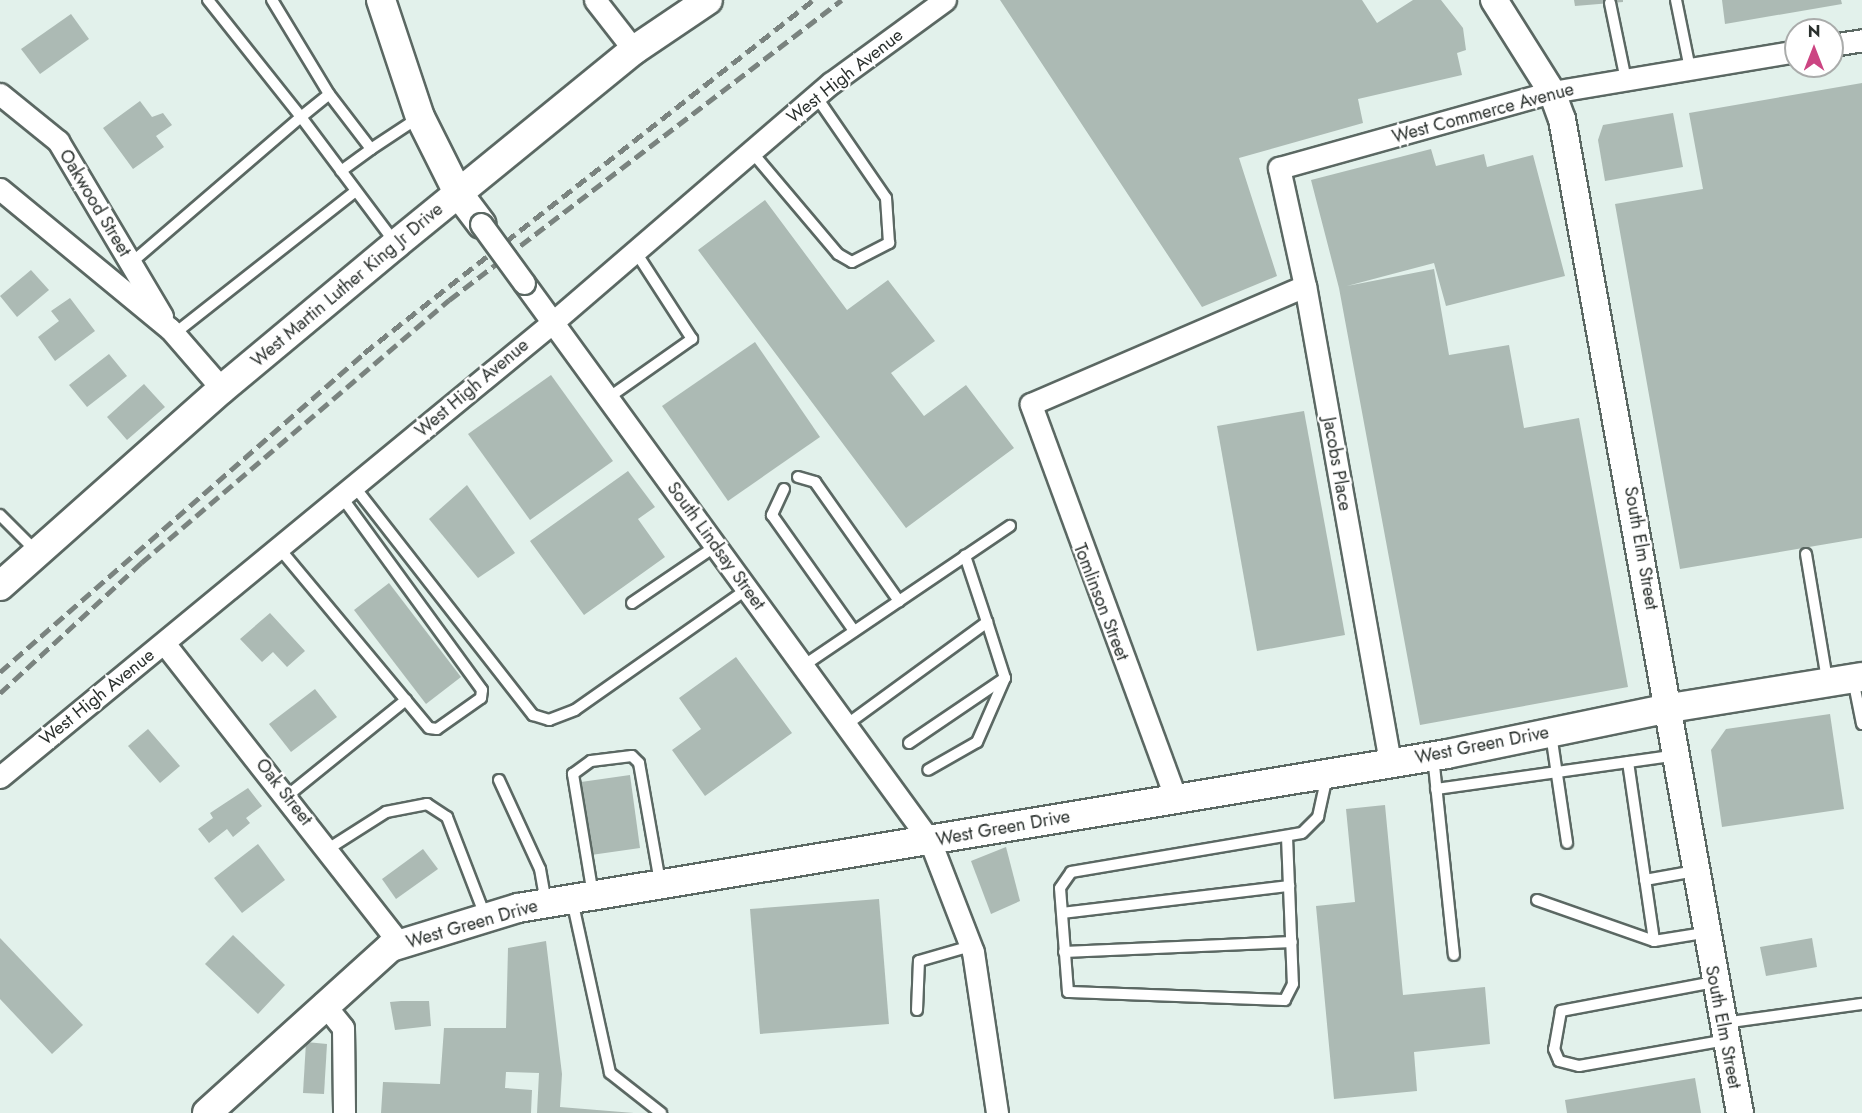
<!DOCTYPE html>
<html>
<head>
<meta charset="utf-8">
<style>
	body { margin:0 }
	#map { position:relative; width:1862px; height:1113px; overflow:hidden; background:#e2f1eb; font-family:Jost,sans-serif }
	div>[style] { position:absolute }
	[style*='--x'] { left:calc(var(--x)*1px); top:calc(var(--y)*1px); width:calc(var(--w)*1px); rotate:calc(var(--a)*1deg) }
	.building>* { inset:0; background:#acbab4 }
	.roads { filter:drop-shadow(2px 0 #5b6863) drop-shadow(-2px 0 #5b6863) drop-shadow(0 2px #5b6863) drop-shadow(0 -2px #5b6863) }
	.service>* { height:10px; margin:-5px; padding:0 5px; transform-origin:5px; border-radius:5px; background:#fff }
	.minor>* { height:21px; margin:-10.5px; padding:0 10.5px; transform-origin:10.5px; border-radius:10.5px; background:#fff }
	.tertiary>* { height:26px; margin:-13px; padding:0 13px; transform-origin:13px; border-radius:13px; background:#fff }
	.secondary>* { height:28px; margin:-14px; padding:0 14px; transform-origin:14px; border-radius:14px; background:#fff }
	.rail>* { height:4.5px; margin-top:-2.25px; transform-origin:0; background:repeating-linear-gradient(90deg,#7a837f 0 12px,transparent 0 18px) }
	.bridges { filter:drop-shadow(2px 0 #5b6863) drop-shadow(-2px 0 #5b6863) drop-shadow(0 2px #5b6863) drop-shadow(0 -2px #5b6863) }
	.minor-bridge>* { height:21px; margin:-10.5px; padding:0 10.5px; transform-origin:10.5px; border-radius:10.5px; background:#fff }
	span { translate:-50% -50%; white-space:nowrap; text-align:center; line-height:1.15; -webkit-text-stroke:4.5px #fff; paint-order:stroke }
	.street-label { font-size:18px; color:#2a302d }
	.north { position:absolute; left:1784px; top:18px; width:60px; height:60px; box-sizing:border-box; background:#fff; border:2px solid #aaacab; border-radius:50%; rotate:0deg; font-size:16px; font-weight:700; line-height:24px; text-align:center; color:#2a302d }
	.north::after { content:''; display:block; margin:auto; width:21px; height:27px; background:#cc4582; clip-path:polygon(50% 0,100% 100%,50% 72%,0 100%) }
</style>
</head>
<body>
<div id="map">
	<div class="building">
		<div style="clip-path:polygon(1000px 0,1362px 0,1377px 23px,1413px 0,1441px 0,1463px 28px,1466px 50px,1457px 53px,1462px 75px,1358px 99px,1363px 123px,1239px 158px,1277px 276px,1202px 307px)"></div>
		<div style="clip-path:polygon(1574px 0,1623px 0,1623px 2px,1575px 6px)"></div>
		<div style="clip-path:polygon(1722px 0,1841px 0,1842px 4px,1725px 24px)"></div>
		<div style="clip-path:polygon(71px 14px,89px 39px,40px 74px,21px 49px)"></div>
		<div style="clip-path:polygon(1862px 83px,1862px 538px,1680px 569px,1615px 204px,1703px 189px,1689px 113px)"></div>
		<div style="clip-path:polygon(140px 101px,152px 117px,163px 113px,172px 125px,156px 136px,164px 147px,133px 169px,103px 128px)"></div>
		<div style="clip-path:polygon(1673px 113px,1683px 167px,1605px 181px,1598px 140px,1603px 125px)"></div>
		<div style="clip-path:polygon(1431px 149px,1436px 166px,1484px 154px,1487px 167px,1533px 155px,1565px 276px,1446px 306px,1434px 263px,1347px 286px,1434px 269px,1449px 355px,1509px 345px,1524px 428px,1579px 418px,1628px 687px,1420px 725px,1339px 288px,1311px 180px)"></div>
		<div style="clip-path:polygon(765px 200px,847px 310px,888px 280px,935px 341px,891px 373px,924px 416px,966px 385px,1014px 448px,906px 528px,698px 250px)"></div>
		<div style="clip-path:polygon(31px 270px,49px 290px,17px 317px,0 296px)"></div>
		<div style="clip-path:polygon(70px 298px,95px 331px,55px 361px,38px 337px,59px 321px,51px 311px)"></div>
		<div style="clip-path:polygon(755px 342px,820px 437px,728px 501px,662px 406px)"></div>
		<div style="clip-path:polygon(109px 354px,127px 376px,87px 407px,69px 385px)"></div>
		<div style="clip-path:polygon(551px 375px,613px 461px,530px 520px,468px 434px)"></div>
		<div style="clip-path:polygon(144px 384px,165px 407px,127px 440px,107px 417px)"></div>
		<div style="clip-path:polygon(1304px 411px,1345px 635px,1257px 651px,1217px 426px)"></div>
		<div style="clip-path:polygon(628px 471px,655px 507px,638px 519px,665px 557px,584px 615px,530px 541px)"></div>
		<div style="clip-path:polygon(467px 485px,515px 553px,478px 578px,429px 519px)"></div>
		<div style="clip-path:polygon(389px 583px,461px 677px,426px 704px,354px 610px)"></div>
		<div style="clip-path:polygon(270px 613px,305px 651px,287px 667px,273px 652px,262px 662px,240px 639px)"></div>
		<div style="clip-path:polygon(736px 657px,792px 733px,705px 796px,672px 750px,701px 729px,679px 698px)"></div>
		<div style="clip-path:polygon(315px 689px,337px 717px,291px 752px,269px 724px)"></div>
		<div style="clip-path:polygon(1830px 714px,1844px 809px,1722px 827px,1711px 750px,1726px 729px)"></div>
		<div style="clip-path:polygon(148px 729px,180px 766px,160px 783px,128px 746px)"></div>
		<div style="clip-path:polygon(630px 775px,640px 848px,591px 855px,581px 782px)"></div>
		<div style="clip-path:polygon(248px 788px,262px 806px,246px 818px,250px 823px,233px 837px,227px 829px,209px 843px,198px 829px,213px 818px,210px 813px)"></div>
		<div style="clip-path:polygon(1385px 805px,1403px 995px,1485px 987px,1490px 1044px,1414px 1052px,1417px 1091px,1334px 1099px,1316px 906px,1355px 902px,1346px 809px)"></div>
		<div style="clip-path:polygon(258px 844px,285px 880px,242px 913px,214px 878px)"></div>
		<div style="clip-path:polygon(1006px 847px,1020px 901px,991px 914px,971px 861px)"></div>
		<div style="clip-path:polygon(423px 849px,438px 869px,396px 899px,382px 879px)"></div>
		<div style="clip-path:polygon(879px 899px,889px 1024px,760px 1034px,750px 909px)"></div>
		<div style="clip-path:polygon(233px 935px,285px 985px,258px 1014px,205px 964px)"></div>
		<div style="clip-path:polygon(0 938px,83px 1025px,52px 1054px,0 999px)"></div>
		<div style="clip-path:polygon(1812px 938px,1817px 967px,1766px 976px,1760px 947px)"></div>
		<div style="clip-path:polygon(546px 941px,562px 1074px,560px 1107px,634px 1113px,537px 1113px,539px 1073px,506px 1072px,505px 1088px,532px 1090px,531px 1113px,381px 1113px,383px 1082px,440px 1084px,444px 1028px,506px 1028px,508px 948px)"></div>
		<div style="clip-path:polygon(401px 1001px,429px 1001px,431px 1026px,395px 1030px,390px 1002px)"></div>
		<div style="clip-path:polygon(306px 1042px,327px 1044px,324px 1094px,303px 1093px)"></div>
		<div style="clip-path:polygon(1695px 1078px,1701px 1113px,1567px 1113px,1565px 1100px)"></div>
	</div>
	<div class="roads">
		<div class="service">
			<div style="--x:208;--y:0;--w:149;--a:51.5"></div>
			<div style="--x:301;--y:117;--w:36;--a:-39"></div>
			<div style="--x:329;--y:94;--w:110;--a:-121.2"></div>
			<div style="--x:1676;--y:0;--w:70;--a:78.5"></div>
			<div style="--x:1610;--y:3;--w:79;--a:78.3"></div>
			<div style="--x:329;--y:94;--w:69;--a:52.6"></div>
			<div style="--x:371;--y:149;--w:56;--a:-33.4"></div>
			<div style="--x:751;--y:151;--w:135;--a:49.8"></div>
			<div style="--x:838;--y:254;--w:16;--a:30"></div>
			<div style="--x:852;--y:262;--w:42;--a:-27.2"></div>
			<div style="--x:889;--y:243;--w:45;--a:-93.8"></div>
			<div style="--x:886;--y:198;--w:124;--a:-124.5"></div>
			<div style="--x:341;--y:171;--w:37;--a:-36"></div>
			<div style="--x:131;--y:263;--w:224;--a:-40.7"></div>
			<div style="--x:301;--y:117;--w:159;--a:53.2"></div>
			<div style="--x:174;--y:334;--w:231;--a:-38.2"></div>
			<div style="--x:608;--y:398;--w:103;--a:-35.1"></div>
			<div style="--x:692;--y:339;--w:105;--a:-122.9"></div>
			<div style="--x:798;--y:477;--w:18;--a:16"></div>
			<div style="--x:815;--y:482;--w:146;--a:54.8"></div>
			<div style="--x:354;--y:486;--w:291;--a:52"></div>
			<div style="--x:533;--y:715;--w:17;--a:17"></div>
			<div style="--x:549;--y:720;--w:28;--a:-21"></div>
			<div style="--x:575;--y:710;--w:210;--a:-35.1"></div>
			<div style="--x:784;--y:489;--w:29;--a:115"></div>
			<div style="--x:772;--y:515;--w:142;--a:54.7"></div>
			<div style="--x:0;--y:515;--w:54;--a:45"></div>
			<div style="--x:279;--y:548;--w:234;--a:50.2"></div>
			<div style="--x:429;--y:728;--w:8;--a:7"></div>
			<div style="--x:437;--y:729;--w:54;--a:-35.2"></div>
			<div style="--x:481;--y:698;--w:8;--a:-83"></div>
			<div style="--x:482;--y:690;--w:240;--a:-126"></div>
			<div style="--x:1806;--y:554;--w:128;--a:80.5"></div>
			<div style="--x:632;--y:603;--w:102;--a:-34.2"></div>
			<div style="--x:987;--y:622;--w:59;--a:72.2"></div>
			<div style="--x:803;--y:666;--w:250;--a:-34.1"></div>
			<div style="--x:1853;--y:679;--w:46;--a:78.7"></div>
			<div style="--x:846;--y:725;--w:175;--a:-36.1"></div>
			<div style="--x:987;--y:622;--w:70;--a:-108.4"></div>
			<div style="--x:1551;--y:734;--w:110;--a:81.6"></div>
			<div style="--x:909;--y:743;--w:116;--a:-34.1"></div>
			<div style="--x:1005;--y:678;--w:70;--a:113.6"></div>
			<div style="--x:977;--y:742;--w:56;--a:150.3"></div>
			<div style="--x:1433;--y:756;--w:200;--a:84"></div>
			<div style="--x:1628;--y:762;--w:181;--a:81.7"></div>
			<div style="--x:1654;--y:941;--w:51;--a:-9.1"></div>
			<div style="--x:499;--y:780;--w:98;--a:65.3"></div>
			<div style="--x:540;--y:869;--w:35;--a:80"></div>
			<div style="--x:1436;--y:789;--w:243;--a:-8"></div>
			<div style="--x:287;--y:796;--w:153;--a:-38.9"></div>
			<div style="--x:1287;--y:837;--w:147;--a:87.7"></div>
			<div style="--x:1293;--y:984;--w:18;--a:117"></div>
			<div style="--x:1285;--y:1000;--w:217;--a:-177.9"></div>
			<div style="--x:1068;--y:992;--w:104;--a:-94.4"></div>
			<div style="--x:1060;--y:888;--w:19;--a:-55"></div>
			<div style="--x:1071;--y:872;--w:234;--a:-9.6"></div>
			<div style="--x:1302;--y:833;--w:23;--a:-45"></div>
			<div style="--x:1318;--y:817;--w:42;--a:-77.6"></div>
			<div style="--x:328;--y:849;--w:69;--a:-32.5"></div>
			<div style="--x:386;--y:812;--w:42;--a:-11"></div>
			<div style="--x:427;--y:804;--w:24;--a:33"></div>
			<div style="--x:447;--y:817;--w:108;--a:68.9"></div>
			<div style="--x:1645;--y:880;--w:51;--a:-10.2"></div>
			<div style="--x:593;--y:895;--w:123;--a:-99.4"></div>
			<div style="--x:573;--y:774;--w:22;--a:-36"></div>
			<div style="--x:591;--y:761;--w:41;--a:-7"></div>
			<div style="--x:632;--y:756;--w:10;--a:45"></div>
			<div style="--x:639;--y:763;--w:121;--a:80"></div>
			<div style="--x:572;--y:900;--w:177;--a:77.6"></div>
			<div style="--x:610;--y:1073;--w:65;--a:38.1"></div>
			<div style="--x:1537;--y:900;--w:124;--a:19.3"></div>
			<div style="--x:1062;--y:913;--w:229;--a:-6.8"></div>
			<div style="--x:1064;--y:952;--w:228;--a:-2.5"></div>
			<div style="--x:1714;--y:982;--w:156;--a:169.3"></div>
			<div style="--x:1561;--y:1011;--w:39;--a:100"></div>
			<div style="--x:1554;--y:1049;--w:13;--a:67"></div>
			<div style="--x:1559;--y:1061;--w:21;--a:14"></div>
			<div style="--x:1579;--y:1066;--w:149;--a:-10"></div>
			<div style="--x:917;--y:1010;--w:49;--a:-87.7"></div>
			<div style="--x:919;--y:961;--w:54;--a:-16.1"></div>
			<div style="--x:1723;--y:1023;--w:140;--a:-7.8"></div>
		</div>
		<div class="minor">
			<div style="--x:595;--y:0;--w:63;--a:52"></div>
			<div style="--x:1832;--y:45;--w:30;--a:-9"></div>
			<div style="--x:0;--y:94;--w:75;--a:39"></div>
			<div style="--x:58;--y:141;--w:204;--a:59.3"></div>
			<div style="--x:0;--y:189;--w:220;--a:39.5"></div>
			<div style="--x:170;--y:329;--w:79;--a:49.1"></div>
			<div style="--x:524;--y:283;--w:690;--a:53.96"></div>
			<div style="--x:930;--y:841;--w:119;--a:68.8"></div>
			<div style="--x:973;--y:952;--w:163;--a:81.5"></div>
			<div style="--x:164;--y:643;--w:382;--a:51.9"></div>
			<div style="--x:1390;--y:762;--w:484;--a:-100.1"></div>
			<div style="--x:1305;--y:286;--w:121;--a:-102.4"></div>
			<div style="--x:1279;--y:168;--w:283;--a:-15.6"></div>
			<div style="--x:1552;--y:92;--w:247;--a:-9.5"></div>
			<div style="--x:0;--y:777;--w:716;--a:-39.45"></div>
			<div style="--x:553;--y:322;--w:367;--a:-40.7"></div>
			<div style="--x:831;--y:83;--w:141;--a:-36.1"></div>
			<div style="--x:1176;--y:799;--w:421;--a:-110.2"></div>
			<div style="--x:1031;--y:404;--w:298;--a:-23.3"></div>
			<div style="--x:323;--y:1003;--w:32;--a:51"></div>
			<div style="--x:343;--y:1028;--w:85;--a:89.3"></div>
		</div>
		<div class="tertiary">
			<div style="--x:1494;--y:0;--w:109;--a:57.8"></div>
			<div style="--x:1552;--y:92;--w:29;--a:70"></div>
			<div style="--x:1562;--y:119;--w:1010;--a:79.85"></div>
		</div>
		<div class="secondary">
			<div style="--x:381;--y:0;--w:123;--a:71.6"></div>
			<div style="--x:420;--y:117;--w:85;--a:63.4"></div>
			<div style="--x:458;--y:193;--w:39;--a:53"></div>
			<div style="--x:0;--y:586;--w:297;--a:-41.6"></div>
			<div style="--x:222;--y:389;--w:226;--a:-39.8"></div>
			<div style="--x:396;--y:244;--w:307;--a:-39.2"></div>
			<div style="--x:634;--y:50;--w:89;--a:-34"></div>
			<div style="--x:207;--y:1113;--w:248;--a:-42.1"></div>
			<div style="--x:391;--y:947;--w:133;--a:-17.1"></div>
			<div style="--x:518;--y:908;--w:942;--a:-9.41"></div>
			<div style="--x:1447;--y:754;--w:228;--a:-11.7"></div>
			<div style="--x:1670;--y:708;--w:194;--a:-9.2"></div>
		</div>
	</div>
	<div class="rail">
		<div style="--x:0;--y:672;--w:484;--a:-41.2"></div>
		<div style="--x:364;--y:353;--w:571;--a:-38.17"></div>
		<div style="--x:0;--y:693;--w:192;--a:-42.7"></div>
		<div style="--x:141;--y:563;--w:405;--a:-40.5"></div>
		<div style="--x:449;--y:300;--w:494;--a:-37.4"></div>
	</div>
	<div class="bridges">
		<div class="minor-bridge">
			<div style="--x:481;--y:224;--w:73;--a:53.9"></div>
		</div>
	</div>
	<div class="street-label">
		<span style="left:845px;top:76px;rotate:-38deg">West High Avenue</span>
		<span style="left:1483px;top:113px;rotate:-15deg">West Commerce Avenue</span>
		<span style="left:95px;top:203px;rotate:59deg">Oakwood Street</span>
		<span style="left:347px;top:285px;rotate:-40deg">West Martin Luther King Jr Drive</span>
		<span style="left:472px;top:388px;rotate:-40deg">West High Avenue</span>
		<span style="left:1337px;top:464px;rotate:80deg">Jacobs Place</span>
		<span style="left:716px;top:546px;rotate:54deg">South Lindsay Street</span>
		<span style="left:1641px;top:548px;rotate:80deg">South Elm Street</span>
		<span style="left:1101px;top:602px;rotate:69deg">Tomlinson Street</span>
		<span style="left:97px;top:697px;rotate:-39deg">West High Avenue</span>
		<span style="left:1482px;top:745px;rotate:-11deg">West Green Drive</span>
		<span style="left:284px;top:792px;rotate:52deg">Oak Street</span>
		<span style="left:1003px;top:828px;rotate:-10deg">West Green Drive</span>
		<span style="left:472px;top:924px;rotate:-16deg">West Green Drive</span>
		<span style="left:1723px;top:1027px;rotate:79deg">South Elm Street</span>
	</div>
	<div class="north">N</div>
</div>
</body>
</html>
